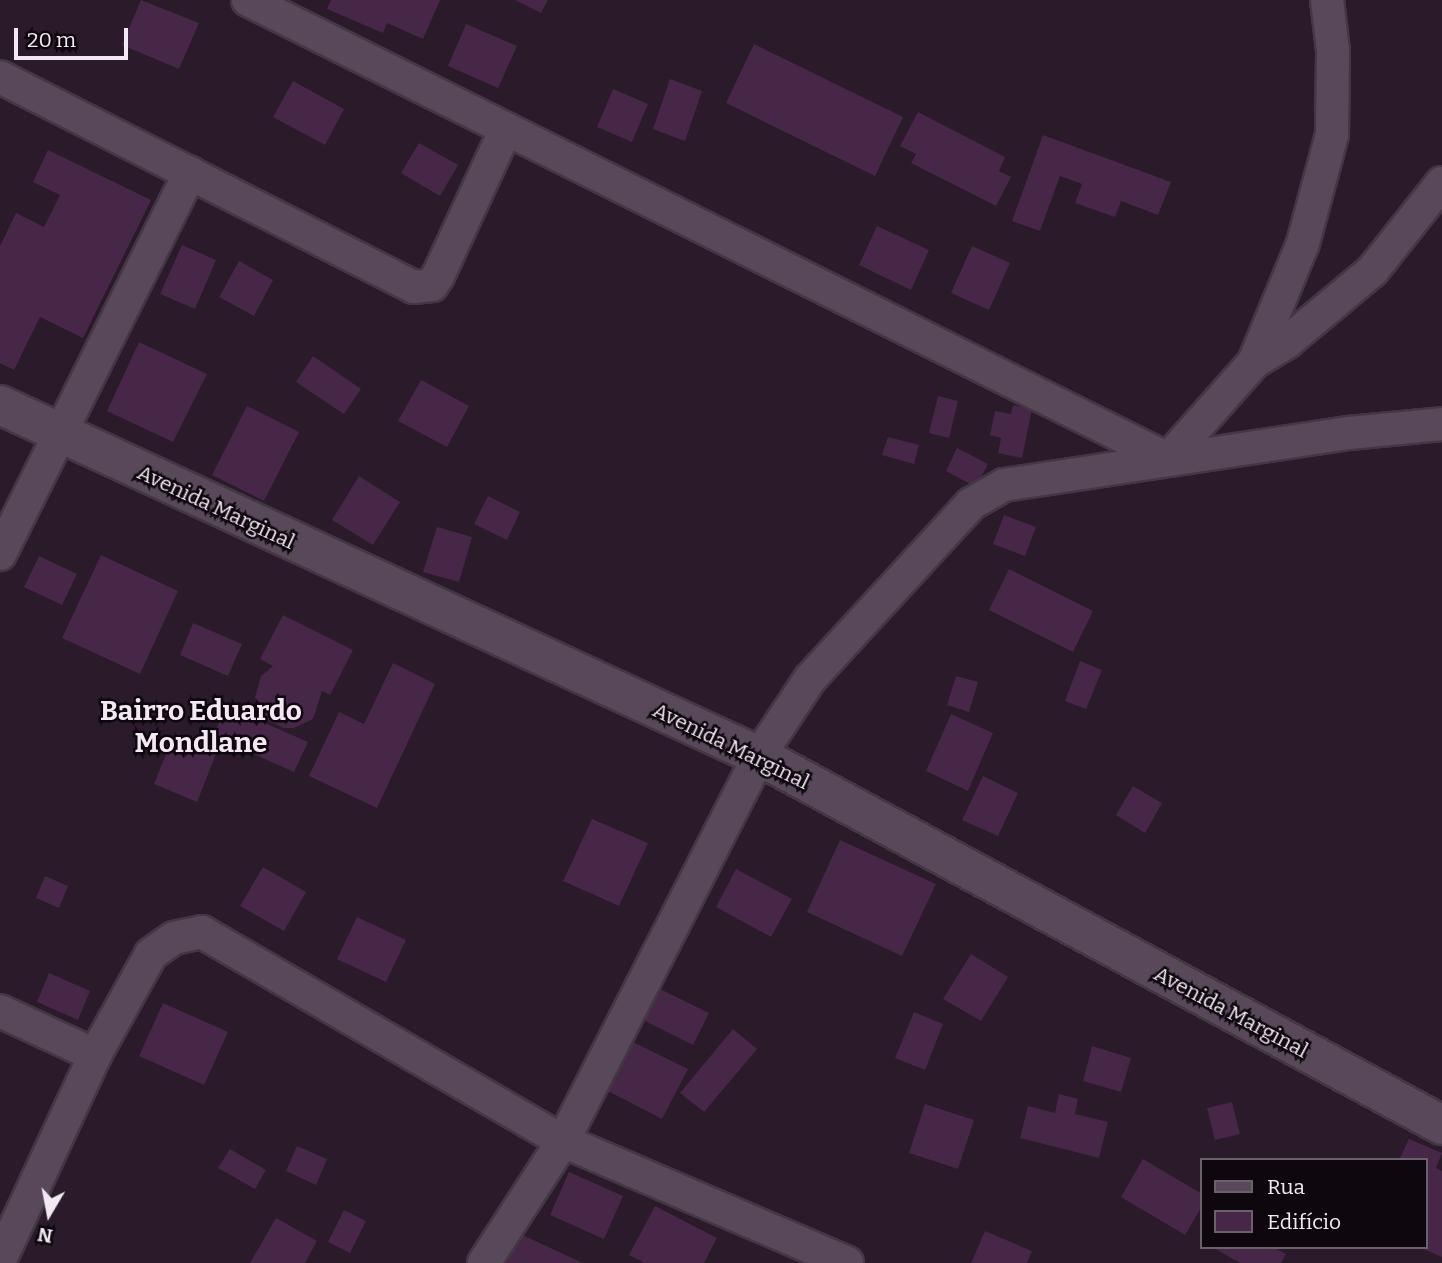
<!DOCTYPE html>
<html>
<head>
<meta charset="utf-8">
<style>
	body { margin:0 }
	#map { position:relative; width:1442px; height:1263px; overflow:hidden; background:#2a1a2a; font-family:Bitter,serif }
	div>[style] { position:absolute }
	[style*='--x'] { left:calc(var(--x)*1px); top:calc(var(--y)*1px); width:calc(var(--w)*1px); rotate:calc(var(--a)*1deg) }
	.building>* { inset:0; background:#462747 }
	.roads { filter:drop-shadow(2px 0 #443744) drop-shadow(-2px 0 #443744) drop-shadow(0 2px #443744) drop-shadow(0 -2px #443744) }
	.minor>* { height:32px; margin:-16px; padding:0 16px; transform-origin:16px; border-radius:16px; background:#59485a }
	.tertiary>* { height:38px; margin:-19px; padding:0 19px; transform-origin:19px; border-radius:19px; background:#59485a }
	span { translate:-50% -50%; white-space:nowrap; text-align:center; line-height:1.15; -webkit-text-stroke:5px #0e080e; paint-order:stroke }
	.street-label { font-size:21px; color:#f3e9f3 }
	.district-label { font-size:28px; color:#f3e9f3; font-weight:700 }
	.legend { position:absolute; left:1200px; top:1158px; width:228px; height:91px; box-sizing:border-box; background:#0e080e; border:2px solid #6a626a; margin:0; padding:9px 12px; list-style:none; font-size:21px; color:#f3e9f3 }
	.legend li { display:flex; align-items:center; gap:14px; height:35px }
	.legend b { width:35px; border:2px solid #6a626a }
	.north { position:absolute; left:14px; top:1179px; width:70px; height:70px; -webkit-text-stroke:5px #0e080e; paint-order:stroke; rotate:190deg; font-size:19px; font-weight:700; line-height:28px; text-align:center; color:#f3e9f3 }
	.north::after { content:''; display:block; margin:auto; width:24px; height:32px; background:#f3e9f3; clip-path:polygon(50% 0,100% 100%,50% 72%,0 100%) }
	.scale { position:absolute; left:14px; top:28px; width:114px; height:32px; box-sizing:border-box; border:4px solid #f3e9f3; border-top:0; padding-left:9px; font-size:21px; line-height:24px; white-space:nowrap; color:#f3e9f3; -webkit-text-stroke:5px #0e080e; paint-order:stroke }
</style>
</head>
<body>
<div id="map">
	<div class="building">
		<div style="clip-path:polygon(141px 0,199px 23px,179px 69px,122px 45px)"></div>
		<div style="clip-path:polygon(331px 0,440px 0,423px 39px,387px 23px,383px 33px,327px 9px)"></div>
		<div style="clip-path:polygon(515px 0,548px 0,541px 13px)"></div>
		<div style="clip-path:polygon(466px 24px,517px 46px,498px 88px,448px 66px)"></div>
		<div style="clip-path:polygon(754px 44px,903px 117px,875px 176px,726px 103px)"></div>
		<div style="clip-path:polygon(670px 79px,702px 91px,685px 141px,653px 129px)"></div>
		<div style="clip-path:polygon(293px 81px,344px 109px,325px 145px,273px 117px)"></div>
		<div style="clip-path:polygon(613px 89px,648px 104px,632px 142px,597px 127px)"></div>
		<div style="clip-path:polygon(918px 112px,1005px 157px,999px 171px,1011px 177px,996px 206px,911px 163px,916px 154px,900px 146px)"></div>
		<div style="clip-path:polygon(1043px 135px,1171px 182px,1158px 215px,1121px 201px,1115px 217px,1075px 203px,1082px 184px,1060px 176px,1040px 231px,1012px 221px)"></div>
		<div style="clip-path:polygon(419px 143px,458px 165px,440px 196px,401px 173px)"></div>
		<div style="clip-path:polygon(48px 150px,151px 200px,83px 338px,40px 317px,14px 370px,0 363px,0 246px,16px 213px,44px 227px,60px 195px,33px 182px)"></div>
		<div style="clip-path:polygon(877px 226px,929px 250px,911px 290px,859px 265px)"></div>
		<div style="clip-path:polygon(182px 245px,216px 260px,195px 309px,160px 294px)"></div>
		<div style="clip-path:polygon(972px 246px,1010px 263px,989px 310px,951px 293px)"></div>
		<div style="clip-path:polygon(239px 261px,273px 280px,254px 316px,219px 297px)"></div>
		<div style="clip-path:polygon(139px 342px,207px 374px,173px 442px,107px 411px)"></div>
		<div style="clip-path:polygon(313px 356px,361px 389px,344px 414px,296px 382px)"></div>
		<div style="clip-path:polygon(421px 380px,469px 406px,447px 447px,398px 421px)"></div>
		<div style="clip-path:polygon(938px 396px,958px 401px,949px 438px,929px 433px)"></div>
		<div style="clip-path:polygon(1013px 405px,1032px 409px,1022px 458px,998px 453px,1001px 438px,990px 435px,995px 411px,1011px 414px)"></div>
		<div style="clip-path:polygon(247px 406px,299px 432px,264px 501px,212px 475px)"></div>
		<div style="clip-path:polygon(888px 437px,919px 445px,914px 464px,882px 455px)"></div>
		<div style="clip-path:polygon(957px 448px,988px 464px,976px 487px,946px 471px)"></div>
		<div style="clip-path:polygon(359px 476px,400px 502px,373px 545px,332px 520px)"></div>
		<div style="clip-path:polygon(488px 496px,520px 512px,507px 540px,474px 524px)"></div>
		<div style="clip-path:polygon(1004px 515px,1036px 527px,1025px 556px,993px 544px)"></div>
		<div style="clip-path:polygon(437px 527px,472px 537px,459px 582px,423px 572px)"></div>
		<div style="clip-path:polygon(101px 555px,178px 591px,140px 674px,62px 638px)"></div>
		<div style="clip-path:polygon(39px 556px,77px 574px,62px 605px,24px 587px)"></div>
		<div style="clip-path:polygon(1009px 569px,1093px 611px,1073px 652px,989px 610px)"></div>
		<div style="clip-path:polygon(283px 615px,353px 650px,330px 695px,322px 691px,313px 719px,294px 728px,284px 728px,263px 718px,255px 697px,261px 676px,273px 666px,260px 659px)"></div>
		<div style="clip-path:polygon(193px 623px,242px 644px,228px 676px,180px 655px)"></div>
		<div style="clip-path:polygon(1080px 661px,1102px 670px,1086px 709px,1065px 701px)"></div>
		<div style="clip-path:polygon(393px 663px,435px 684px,377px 808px,309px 776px,339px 712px,364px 724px)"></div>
		<div style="clip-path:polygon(956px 676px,978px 682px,969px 712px,947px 705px)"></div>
		<div style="clip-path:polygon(226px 706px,308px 742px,294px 772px,213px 736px)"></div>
		<div style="clip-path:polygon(951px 714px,993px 733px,968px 791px,926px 771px)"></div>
		<div style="clip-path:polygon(175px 732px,218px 749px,197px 802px,154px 784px)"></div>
		<div style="clip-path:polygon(983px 776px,1018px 793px,998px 836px,962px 820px)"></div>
		<div style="clip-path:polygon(1133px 786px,1162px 803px,1145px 833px,1116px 815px)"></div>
		<div style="clip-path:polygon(592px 819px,648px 843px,619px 906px,563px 881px)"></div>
		<div style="clip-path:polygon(840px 840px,936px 884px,902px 956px,807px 912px)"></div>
		<div style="clip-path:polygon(263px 867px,306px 892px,284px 931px,240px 906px)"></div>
		<div style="clip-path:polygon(736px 869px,792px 899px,771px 937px,716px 907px)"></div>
		<div style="clip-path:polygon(45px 876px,68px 886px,59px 908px,36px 898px)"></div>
		<div style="clip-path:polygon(357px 917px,406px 940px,386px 982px,337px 959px)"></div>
		<div style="clip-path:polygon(971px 954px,1008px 977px,981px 1021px,943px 999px)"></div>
		<div style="clip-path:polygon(49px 973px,90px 991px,78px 1020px,37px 1002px)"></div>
		<div style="clip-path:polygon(656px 987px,709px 1013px,693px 1045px,641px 1019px)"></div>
		<div style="clip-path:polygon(163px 1003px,228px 1032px,204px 1085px,139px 1056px)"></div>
		<div style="clip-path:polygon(914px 1012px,943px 1024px,925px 1070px,895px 1058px)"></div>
		<div style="clip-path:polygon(733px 1029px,757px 1049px,704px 1112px,680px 1093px)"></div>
		<div style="clip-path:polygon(633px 1042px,688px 1069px,662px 1119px,608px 1091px)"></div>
		<div style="clip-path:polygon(1092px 1046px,1131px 1058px,1121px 1092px,1083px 1081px)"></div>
		<div style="clip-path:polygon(1059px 1094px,1078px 1099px,1075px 1114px,1108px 1122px,1099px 1158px,1020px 1138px,1028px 1106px,1055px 1113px)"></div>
		<div style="clip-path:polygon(1232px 1102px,1240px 1134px,1215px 1140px,1207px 1108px)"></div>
		<div style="clip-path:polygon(925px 1104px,974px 1120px,958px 1169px,909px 1153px)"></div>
		<div style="clip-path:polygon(1409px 1139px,1442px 1153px,1436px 1168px,1442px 1171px,1442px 1257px,1419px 1247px,1426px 1247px,1426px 1160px,1399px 1160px)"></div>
		<div style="clip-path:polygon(297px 1146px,327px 1159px,316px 1185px,286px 1171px)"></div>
		<div style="clip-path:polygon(230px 1149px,266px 1170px,255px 1189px,218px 1168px)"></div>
		<div style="clip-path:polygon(1143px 1159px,1202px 1194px,1202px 1206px,1185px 1235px,1121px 1197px)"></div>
		<div style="clip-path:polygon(569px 1172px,623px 1196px,604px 1239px,550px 1215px)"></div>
		<div style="clip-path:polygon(655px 1206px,717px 1238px,704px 1263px,645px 1263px,629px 1255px)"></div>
		<div style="clip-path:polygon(344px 1210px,366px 1221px,350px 1253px,328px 1242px)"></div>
		<div style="clip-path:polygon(276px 1218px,317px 1241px,305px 1263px,250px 1263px)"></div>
		<div style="clip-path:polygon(985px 1231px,1032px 1251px,1027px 1263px,971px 1263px)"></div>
		<div style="clip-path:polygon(520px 1234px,583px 1263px,507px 1263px)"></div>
		<div style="clip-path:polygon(1212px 1247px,1273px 1247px,1286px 1254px,1281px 1263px,1240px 1263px)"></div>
	</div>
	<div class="roads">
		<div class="minor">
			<div style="--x:248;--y:0;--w:1028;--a:26.52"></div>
			<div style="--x:1168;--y:459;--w:130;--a:-48.4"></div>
			<div style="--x:1254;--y:362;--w:39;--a:-31"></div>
			<div style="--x:1287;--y:342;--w:112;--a:-39.9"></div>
			<div style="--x:1373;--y:270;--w:111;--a:-51.6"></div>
			<div style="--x:0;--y:77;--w:464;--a:26.9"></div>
			<div style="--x:414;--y:287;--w:18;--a:-6"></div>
			<div style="--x:432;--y:285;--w:11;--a:-56"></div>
			<div style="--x:438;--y:276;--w:162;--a:-65.2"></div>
			<div style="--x:1254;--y:362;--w:129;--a:-67.6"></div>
			<div style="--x:1303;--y:243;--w:112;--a:-75"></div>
			<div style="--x:1332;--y:135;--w:84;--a:-89.3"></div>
			<div style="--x:1333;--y:51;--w:51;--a:-96.7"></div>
			<div style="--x:0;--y:554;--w:426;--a:-63.5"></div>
			<div style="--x:0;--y:1011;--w:105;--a:24.9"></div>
			<div style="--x:0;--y:1260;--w:226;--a:-65.1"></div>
			<div style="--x:95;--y:1055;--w:115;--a:-61"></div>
			<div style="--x:151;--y:954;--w:28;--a:-35"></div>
			<div style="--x:174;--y:938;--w:29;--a:-12"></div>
			<div style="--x:202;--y:932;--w:417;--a:30.1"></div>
			<div style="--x:563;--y:1141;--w:309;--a:23.2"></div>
			<div style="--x:484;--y:1263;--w:145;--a:-57.1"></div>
			<div style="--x:563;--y:1141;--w:432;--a:-63"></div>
			<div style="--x:759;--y:756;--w:92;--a:-56.5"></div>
			<div style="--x:810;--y:679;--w:238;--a:-47.4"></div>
			<div style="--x:971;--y:504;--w:38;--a:-30"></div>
			<div style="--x:1004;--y:485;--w:349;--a:-8.6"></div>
			<div style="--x:1349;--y:433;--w:93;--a:-5.5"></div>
		</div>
		<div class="tertiary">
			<div style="--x:0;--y:405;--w:836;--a:24.82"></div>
			<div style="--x:759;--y:756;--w:776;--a:28.38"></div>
		</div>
	</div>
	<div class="street-label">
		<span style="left:216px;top:507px;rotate:25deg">Avenida Marginal</span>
		<span style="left:731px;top:746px;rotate:26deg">Avenida Marginal</span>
		<span style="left:1231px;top:1012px;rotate:28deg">Avenida Marginal</span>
	</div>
	<div class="district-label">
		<span style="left:201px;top:727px">Bairro Eduardo<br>Mondlane</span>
	</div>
	<ul class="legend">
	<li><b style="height:9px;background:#59485a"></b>Rua</li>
	<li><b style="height:19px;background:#462747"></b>Edifício</li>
	</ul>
	<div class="north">N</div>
	<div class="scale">20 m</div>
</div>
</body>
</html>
